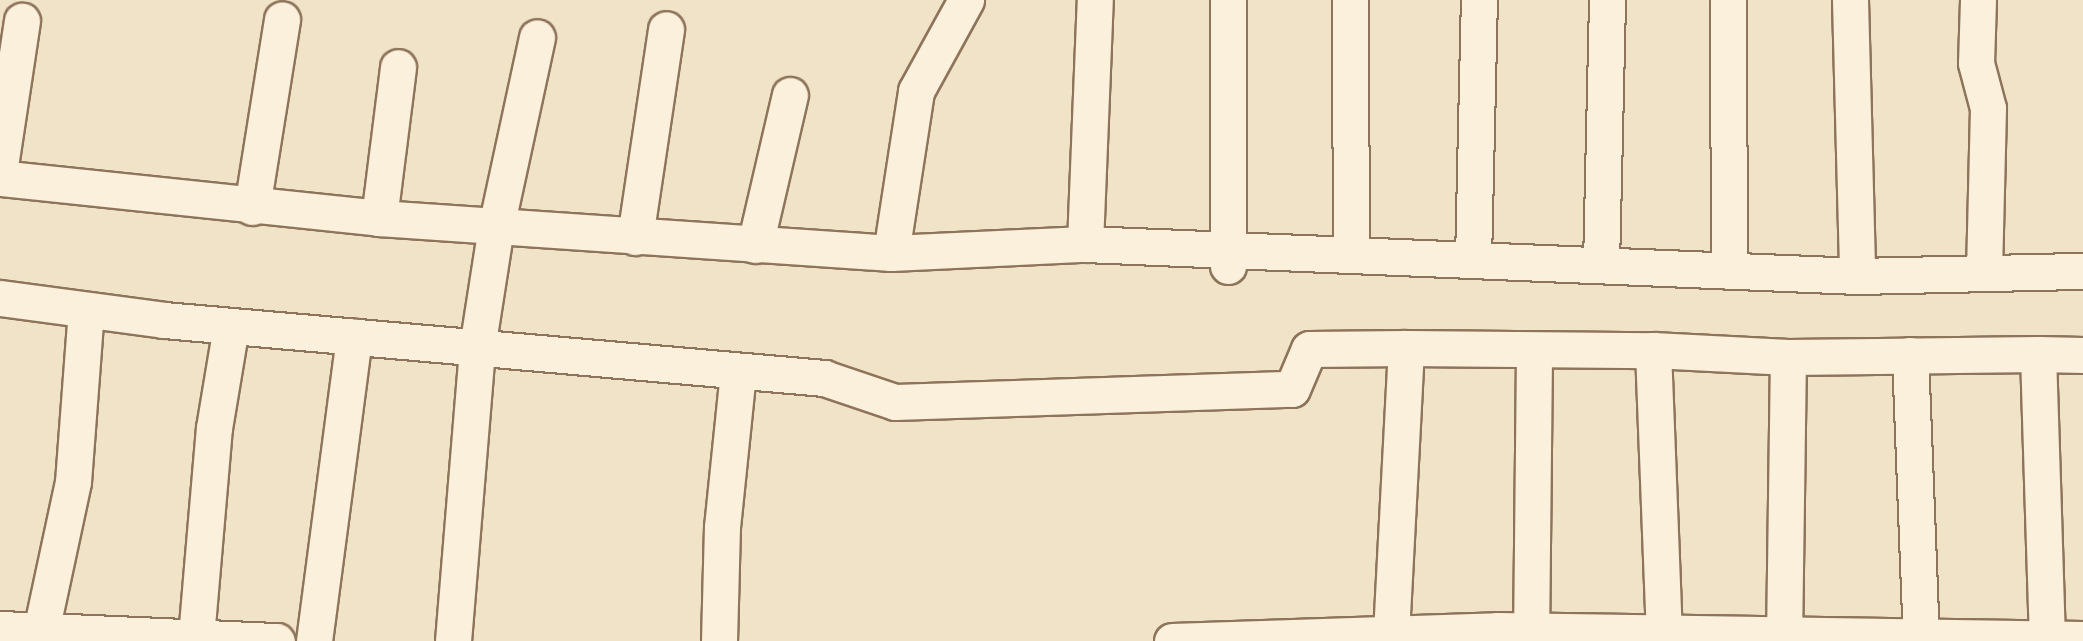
<!DOCTYPE html>
<html>
<head>
<meta charset="utf-8">
<style>
	body { margin:0 }
	#map { position:relative; width:2083px; height:641px; overflow:hidden; background:#f0e3c7; font-family:Spectral,serif }
	div>[style] { position:absolute }
	[style*='--x'] { left:calc(var(--x)*1px); top:calc(var(--y)*1px); width:calc(var(--w)*1px); rotate:calc(var(--a)*1deg) }
	.roads { filter:drop-shadow(2px 0 #8d745b) drop-shadow(-2px 0 #8d745b) drop-shadow(0 2px #8d745b) drop-shadow(0 -2px #8d745b) }
	.minor>* { height:35px; margin:-17.5px; padding:0 17.5px; transform-origin:17.5px; border-radius:17.5px; background:#faf0db }
	span { translate:-50% -50%; white-space:nowrap; text-align:center; line-height:1.15; -webkit-text-stroke:5px #f7edd7; paint-order:stroke }
</style>
</head>
<body>
<div id="map">
	<div class="roads">
		<div class="minor">
			<div style="--x:1228;--y:0;--w:266;--a:90"></div>
			<div style="--x:1350;--y:0;--w:255;--a:89.8"></div>
			<div style="--x:1728;--y:0;--w:271;--a:89.8"></div>
			<div style="--x:1850;--y:0;--w:276;--a:88.5"></div>
			<div style="--x:1857;--y:276;--w:226;--a:-1.3"></div>
			<div style="--x:1978;--y:0;--w:63;--a:91.8"></div>
			<div style="--x:1976;--y:63;--w:47;--a:75.1"></div>
			<div style="--x:1988;--y:108;--w:165;--a:91.4"></div>
			<div style="--x:0;--y:166;--w:147;--a:-81.4"></div>
			<div style="--x:0;--y:178;--w:381;--a:6"></div>
			<div style="--x:379;--y:218;--w:513;--a:3.91"></div>
			<div style="--x:891;--y:253;--w:194;--a:-2.7"></div>
			<div style="--x:1085;--y:244;--w:773;--a:2.37"></div>
			<div style="--x:252;--y:207;--w:190;--a:-80.9"></div>
			<div style="--x:379;--y:218;--w:152;--a:-82.8"></div>
			<div style="--x:635;--y:237;--w:210;--a:-81.5"></div>
			<div style="--x:1085;--y:244;--w:244;--a:-87.7"></div>
			<div style="--x:755;--y:245;--w:154;--a:-76.9"></div>
			<div style="--x:891;--y:253;--w:164;--a:-81.2"></div>
			<div style="--x:916;--y:91;--w:104;--a:-61.2"></div>
			<div style="--x:1473;--y:260;--w:260;--a:-88.7"></div>
			<div style="--x:1601;--y:265;--w:265;--a:-88.7"></div>
			<div style="--x:0;--y:298;--w:165;--a:7.6"></div>
			<div style="--x:164;--y:320;--w:663;--a:5.02"></div>
			<div style="--x:824;--y:378;--w:75;--a:18.7"></div>
			<div style="--x:895;--y:402;--w:397;--a:-1.9"></div>
			<div style="--x:1292;--y:389;--w:43;--a:-67"></div>
			<div style="--x:1309;--y:349;--w:97;--a:-0.6"></div>
			<div style="--x:1406;--y:348;--w:286;--a:93"></div>
			<div style="--x:1406;--y:348;--w:247;--a:0.5"></div>
			<div style="--x:1653;--y:350;--w:135;--a:3"></div>
			<div style="--x:1788;--y:357;--w:250;--a:-0.7"></div>
			<div style="--x:2038;--y:354;--w:285;--a:88.2"></div>
			<div style="--x:1653;--y:350;--w:281;--a:87.8"></div>
			<div style="--x:2038;--y:354;--w:45;--a:1.3"></div>
			<div style="--x:1910;--y:355;--w:280;--a:87.8"></div>
			<div style="--x:0;--y:629;--w:277;--a:2.5"></div>
			<div style="--x:41;--y:631;--w:152;--a:-77.9"></div>
			<div style="--x:73;--y:482;--w:172;--a:-85.7"></div>
			<div style="--x:196;--y:637;--w:210;--a:-85.1"></div>
			<div style="--x:214;--y:428;--w:103;--a:-80.5"></div>
			<div style="--x:314;--y:641;--w:307;--a:-82.5"></div>
			<div style="--x:453;--y:641;--w:294;--a:-85.3"></div>
			<div style="--x:477;--y:348;--w:122;--a:-81.1"></div>
			<div style="--x:496;--y:227;--w:194;--a:-77.8"></div>
			<div style="--x:719;--y:641;--w:114;--a:-88.5"></div>
			<div style="--x:722;--y:527;--w:157;--a:-84.1"></div>
			<div style="--x:1172;--y:641;--w:325;--a:-1.9"></div>
			<div style="--x:1497;--y:630;--w:586;--a:0.88"></div>
			<div style="--x:1531;--y:641;--w:290;--a:-89.4"></div>
			<div style="--x:1784;--y:641;--w:284;--a:-89.2"></div>
		</div>
	</div>
</div>
</body>
</html>
